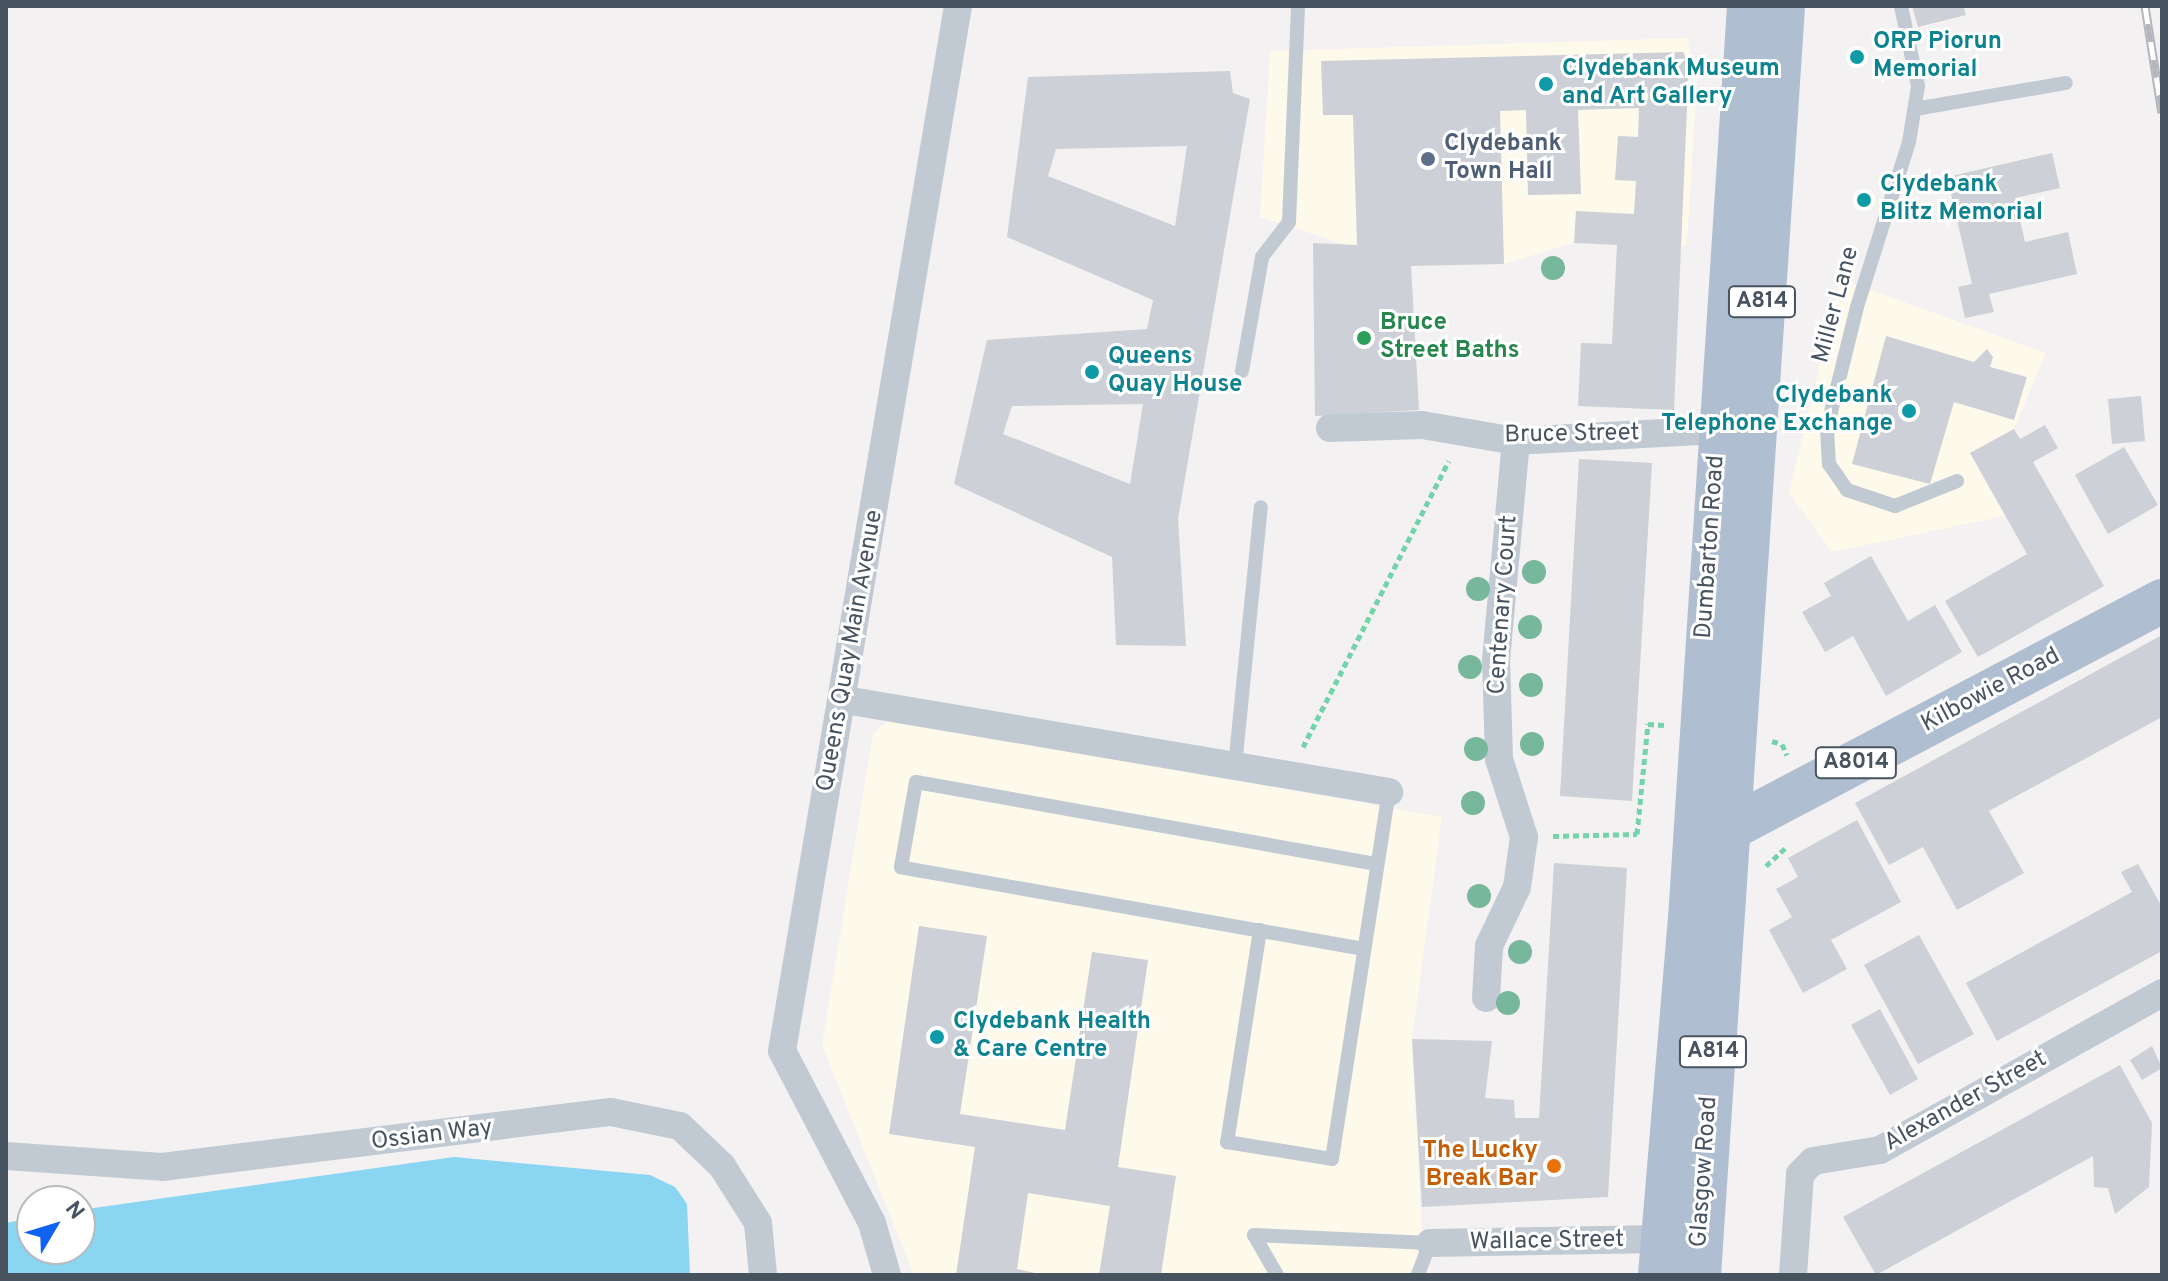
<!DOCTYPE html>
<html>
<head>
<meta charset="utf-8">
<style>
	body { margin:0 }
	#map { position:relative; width:2168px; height:1281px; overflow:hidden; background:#f3f1f1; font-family:Overpass,sans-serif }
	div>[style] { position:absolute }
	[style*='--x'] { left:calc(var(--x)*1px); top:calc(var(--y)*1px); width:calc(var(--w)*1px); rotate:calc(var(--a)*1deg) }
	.commercial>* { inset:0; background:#fdf9eb }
	.water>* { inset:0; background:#89d5f2 }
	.building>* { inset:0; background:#cdd0d6 }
	.path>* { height:5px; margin-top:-2.5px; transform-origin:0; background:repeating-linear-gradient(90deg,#74d3aa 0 6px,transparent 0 10px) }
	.lane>* { height:14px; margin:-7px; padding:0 7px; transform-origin:7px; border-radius:7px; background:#c1cad3 }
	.street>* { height:28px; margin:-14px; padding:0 14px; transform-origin:14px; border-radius:14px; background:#c1cad3 }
	.primary>* { height:44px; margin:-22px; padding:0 22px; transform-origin:22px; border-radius:22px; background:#afbed1 }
	.rail>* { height:9px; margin-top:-4.5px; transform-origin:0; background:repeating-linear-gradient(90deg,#fff 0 18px,#b3b6bc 0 36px); box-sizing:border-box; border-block:2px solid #b3b6bc }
	.trees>* { width:24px; height:24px; margin:-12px; border-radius:50%; background:#77b79b }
	.dots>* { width:22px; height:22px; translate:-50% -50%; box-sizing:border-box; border:4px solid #fff; border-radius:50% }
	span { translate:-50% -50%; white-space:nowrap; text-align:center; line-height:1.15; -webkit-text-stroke:6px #fff; paint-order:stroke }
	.shield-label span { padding:2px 6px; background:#fff; border:2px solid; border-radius:6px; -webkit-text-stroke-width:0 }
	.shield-label { font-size:22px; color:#485360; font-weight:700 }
	.culture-label { font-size:24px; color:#0d838f; font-weight:700 }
	.left { translate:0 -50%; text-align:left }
	.right { translate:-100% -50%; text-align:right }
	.service-label { font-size:24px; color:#4e5e75; font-weight:700 }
	.street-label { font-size:24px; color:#485360 }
	.leisure-label { font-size:24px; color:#27864d; font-weight:700 }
	.food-label { font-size:24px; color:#c56008; font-weight:700 }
	.frame { position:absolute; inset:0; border:8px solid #485360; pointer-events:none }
	.north { position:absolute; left:16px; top:1185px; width:80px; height:80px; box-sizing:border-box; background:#fff; border:2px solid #b6babf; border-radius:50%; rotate:52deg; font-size:22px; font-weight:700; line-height:32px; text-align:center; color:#485360 }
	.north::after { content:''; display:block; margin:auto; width:28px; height:36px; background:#0f63f0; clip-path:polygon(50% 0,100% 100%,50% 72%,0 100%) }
</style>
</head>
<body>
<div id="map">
	<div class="commercial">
		<div style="clip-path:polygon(1687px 38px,1697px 78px,1687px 244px,1681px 248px,1574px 243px,1504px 264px,1411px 266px,1260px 217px,1270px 51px)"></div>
		<div style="clip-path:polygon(1840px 279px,2046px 353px,2014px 429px,1970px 453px,2005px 516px,1832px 552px,1789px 493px)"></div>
		<div style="clip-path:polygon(891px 719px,1442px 817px,1412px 1039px,1424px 1275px,914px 1275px,822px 1045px,873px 733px)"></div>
	</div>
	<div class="water">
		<div style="clip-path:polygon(454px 1157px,650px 1175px,675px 1187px,687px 1204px,690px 1275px,6px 1275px,6px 1223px,32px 1218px,32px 1249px,80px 1249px,80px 1210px)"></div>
	</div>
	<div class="building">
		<div style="clip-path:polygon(1912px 6px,1963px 6px,1966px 15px,1918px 27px)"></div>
		<div style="clip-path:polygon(1683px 52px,1689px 62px,1674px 410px,1578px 406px,1581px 343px,1612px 344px,1617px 245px,1574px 243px,1576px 211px,1634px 214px,1636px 181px,1615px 180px,1618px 136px,1638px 137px,1639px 108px,1578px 110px,1581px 194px,1528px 195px,1526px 110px,1500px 111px,1504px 264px,1411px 266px,1419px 410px,1315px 416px,1313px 243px,1357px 245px,1353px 115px,1323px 115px,1321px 61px)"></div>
		<div style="clip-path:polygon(evenodd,1230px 71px,1233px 93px,1250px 99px,1178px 519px,1186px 646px,1116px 645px,1112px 557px,954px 484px,987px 340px,1147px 329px,1153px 300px,1007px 237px,1028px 77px,1230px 71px,1187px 146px,1175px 226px,1048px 176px,1056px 149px,1187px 146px,1230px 71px,1143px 404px,1130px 484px,1003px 434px,1012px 406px,1143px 404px)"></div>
		<div style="clip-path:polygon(2052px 153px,2060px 188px,2015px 198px,2025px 242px,2068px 232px,2077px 274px,1989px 294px,1994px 312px,1965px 318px,1958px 287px,1972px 284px,1947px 177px)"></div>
		<div style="clip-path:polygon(1886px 336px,1974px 362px,1987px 349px,1993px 357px,1990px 367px,2027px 377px,2014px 420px,1954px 402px,1930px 484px,1852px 464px)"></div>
		<div style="clip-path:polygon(2141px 396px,2145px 441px,2112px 444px,2108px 399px)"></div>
		<div style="clip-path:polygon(2045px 425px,2058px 448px,2033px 462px,2104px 586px,1978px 657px,1945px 601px,2027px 554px,1970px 453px,2014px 429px,2020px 439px)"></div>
		<div style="clip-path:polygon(2124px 447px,2158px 505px,2108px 534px,2075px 475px)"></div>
		<div style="clip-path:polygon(1579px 459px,1652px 463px,1632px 801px,1560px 796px)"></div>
		<div style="clip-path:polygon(1871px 556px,1908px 621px,1935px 605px,1962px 652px,1886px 696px,1853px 636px,1825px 652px,1802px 612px,1831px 596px,1824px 583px)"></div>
		<div style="clip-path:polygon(2162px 635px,2162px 717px,1989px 811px,2024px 873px,1957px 910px,1923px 847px,1889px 865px,1855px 803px)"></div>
		<div style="clip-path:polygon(1857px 820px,1901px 902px,1831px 940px,1847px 969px,1803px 993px,1769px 930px,1792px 917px,1776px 889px,1798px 877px,1788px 858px)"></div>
		<div style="clip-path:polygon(1554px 863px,1627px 868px,1608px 1197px,1422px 1207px,1412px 1039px,1492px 1041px,1485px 1098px,1514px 1100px,1515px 1118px,1539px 1118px)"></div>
		<div style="clip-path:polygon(2138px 864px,2162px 907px,2162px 951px,1997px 1041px,1966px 983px,2132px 892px,2121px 872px)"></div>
		<div style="clip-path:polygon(919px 926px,987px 936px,960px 1114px,1065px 1130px,1092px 952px,1148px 960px,1118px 1167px,1176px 1176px,1161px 1275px,1099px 1275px,1110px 1206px,1028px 1193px,1017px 1269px,1044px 1275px,956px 1275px,975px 1147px,889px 1134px)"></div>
		<div style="clip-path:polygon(1919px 935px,1974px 1034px,1918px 1064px,1864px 965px)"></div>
		<div style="clip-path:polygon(1880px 1009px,1918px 1079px,1890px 1095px,1851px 1025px)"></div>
		<div style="clip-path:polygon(2152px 1046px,2162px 1068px,2142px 1080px,2130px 1060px)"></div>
		<div style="clip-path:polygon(2120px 1065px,2152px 1123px,2149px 1187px,2115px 1214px,2108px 1188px,2094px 1187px,2093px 1156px,1876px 1275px,1843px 1217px)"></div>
	</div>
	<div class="path">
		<div style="--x:1772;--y:741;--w:10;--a:17"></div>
		<div style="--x:1782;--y:744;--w:12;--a:66"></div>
		<div style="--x:1303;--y:747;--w:321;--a:-63"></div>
		<div style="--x:1553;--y:836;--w:84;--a:-1.4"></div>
		<div style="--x:1637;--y:834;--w:111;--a:-84.3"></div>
		<div style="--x:1648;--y:724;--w:16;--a:4"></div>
		<div style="--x:1766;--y:866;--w:26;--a:-43"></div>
	</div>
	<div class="lane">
		<div style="--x:1901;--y:6;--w:82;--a:78"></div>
		<div style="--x:1918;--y:86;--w:57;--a:99.1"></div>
		<div style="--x:1909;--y:142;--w:173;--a:107.5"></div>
		<div style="--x:1857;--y:307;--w:125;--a:103.9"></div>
		<div style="--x:1827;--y:428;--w:36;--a:87"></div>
		<div style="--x:1829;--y:464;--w:32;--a:55"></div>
		<div style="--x:1847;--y:490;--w:51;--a:18.4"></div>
		<div style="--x:1895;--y:506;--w:67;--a:-22"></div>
		<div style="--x:1915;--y:109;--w:153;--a:-9.8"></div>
		<div style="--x:1242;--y:371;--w:116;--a:-80"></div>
		<div style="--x:1262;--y:257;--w:44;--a:-52.4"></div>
		<div style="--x:1289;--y:222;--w:216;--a:-87.6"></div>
		<div style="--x:1235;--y:766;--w:260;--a:-84.3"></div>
		<div style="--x:1260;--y:930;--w:215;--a:98.8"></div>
		<div style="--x:1227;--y:1142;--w:106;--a:9.2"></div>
		<div style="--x:1332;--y:1159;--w:371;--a:-81.2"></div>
		<div style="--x:1364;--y:949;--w:470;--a:-170"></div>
		<div style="--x:901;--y:867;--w:86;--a:-80"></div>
		<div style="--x:916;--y:782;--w:468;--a:10.1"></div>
		<div style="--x:1277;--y:1275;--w:46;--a:-119.9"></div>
		<div style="--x:1254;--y:1235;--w:176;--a:2.6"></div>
		<div style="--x:1430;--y:1243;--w:34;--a:111"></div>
	</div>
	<div class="street">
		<div style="--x:1330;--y:428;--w:92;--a:-1.9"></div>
		<div style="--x:1422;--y:425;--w:95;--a:9.7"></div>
		<div style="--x:1516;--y:441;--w:202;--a:-3.1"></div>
		<div style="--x:845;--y:700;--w:552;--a:9.6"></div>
		<div style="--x:1486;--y:998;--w:52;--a:-86.7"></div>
		<div style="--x:1489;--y:946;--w:65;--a:-64.6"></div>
		<div style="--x:1517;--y:887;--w:50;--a:-82"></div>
		<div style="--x:1524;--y:837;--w:82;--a:-107.8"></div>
		<div style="--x:1499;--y:759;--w:99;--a:-91.7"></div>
		<div style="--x:1496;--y:660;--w:220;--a:-84.8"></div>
		<div style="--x:6;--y:1156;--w:156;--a:4"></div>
		<div style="--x:162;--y:1167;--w:452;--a:-7"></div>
		<div style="--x:611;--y:1112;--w:70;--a:11.5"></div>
		<div style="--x:680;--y:1126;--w:58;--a:43.6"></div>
		<div style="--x:722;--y:1166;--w:67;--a:57.7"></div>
		<div style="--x:758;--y:1223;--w:52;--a:84.5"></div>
		<div style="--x:1430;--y:1243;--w:233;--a:-1"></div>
		<div style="--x:887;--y:1275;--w:54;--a:-106.1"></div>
		<div style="--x:872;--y:1223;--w:194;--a:-117.6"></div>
		<div style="--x:782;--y:1051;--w:1060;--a:-80.44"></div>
		<div style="--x:1793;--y:1275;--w:101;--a:-86"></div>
		<div style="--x:1800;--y:1174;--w:18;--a:-45"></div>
		<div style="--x:1813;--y:1161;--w:68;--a:-9.3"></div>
		<div style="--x:1880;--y:1150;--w:323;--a:-29.1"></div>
	</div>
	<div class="primary">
		<div style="--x:1710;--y:839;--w:511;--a:-27.77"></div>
		<div style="--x:1660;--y:1275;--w:357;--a:-85.2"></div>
		<div style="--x:1690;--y:919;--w:915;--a:-86.3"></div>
		<div style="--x:1699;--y:1275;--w:1272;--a:-86.21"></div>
	</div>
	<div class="rail">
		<div style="--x:2145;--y:6;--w:108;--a:81"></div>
	</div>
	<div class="trees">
		<div style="left:1553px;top:268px"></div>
		<div style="left:1534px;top:572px"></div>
		<div style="left:1478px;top:589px"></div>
		<div style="left:1530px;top:627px"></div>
		<div style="left:1470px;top:667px"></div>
		<div style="left:1531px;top:685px"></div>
		<div style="left:1532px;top:744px"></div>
		<div style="left:1476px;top:749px"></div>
		<div style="left:1473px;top:803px"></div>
		<div style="left:1479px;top:896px"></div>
		<div style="left:1520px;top:952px"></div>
		<div style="left:1508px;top:1003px"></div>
	</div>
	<div class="dots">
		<div style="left:1857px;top:57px;background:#0f9aa8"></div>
		<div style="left:1546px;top:84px;background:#0f9aa8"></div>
		<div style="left:1428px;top:159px;background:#5c6f8a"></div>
		<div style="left:1864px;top:200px;background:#0f9aa8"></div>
		<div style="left:1364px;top:338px;background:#2e9e5b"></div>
		<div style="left:1092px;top:372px;background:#0f9aa8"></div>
		<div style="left:1909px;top:411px;background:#0f9aa8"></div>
		<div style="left:937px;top:1037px;background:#0f9aa8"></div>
		<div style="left:1554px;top:1166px;background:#e8710a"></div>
	</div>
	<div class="shield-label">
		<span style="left:1762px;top:302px">A814</span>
		<span style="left:1856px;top:763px">A8014</span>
		<span style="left:1713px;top:1052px">A814</span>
	</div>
	<div class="culture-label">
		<span class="left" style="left:1873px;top:57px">ORP Piorun<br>Memorial</span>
		<span class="left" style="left:1562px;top:84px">Clydebank Museum<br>and Art Gallery</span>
		<span class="left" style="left:1880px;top:200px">Clydebank<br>Blitz Memorial</span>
		<span class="left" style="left:1108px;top:372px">Queens<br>Quay House</span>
		<span class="right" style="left:1893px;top:411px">Clydebank<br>Telephone Exchange</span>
		<span class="left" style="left:953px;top:1037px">Clydebank Health<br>&amp; Care Centre</span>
	</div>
	<div class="service-label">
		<span class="left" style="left:1444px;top:159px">Clydebank<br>Town Hall</span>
	</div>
	<div class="street-label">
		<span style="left:1837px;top:305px;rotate:-75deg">Miller Lane</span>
		<span style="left:1572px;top:435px;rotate:-1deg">Bruce Street</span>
		<span style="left:1711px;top:547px;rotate:-86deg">Dumbarton Road</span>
		<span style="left:1504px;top:605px;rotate:-86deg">Centenary Court</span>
		<span style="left:851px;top:651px;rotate:-80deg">Queens Quay Main Avenue</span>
		<span style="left:1991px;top:691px;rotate:-28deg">Kilbowie Road</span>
		<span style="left:1966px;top:1102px;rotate:-29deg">Alexander Street</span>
		<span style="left:432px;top:1136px;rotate:-7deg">Ossian Way</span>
		<span style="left:1705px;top:1172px;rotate:-86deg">Glasgow Road</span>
		<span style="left:1547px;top:1242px;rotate:-1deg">Wallace Street</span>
	</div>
	<div class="leisure-label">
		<span class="left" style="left:1380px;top:338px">Bruce<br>Street Baths</span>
	</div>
	<div class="food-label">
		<span class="right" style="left:1538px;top:1166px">The Lucky<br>Break Bar</span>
	</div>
	<div class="frame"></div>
	<div class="north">N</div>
</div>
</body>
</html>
